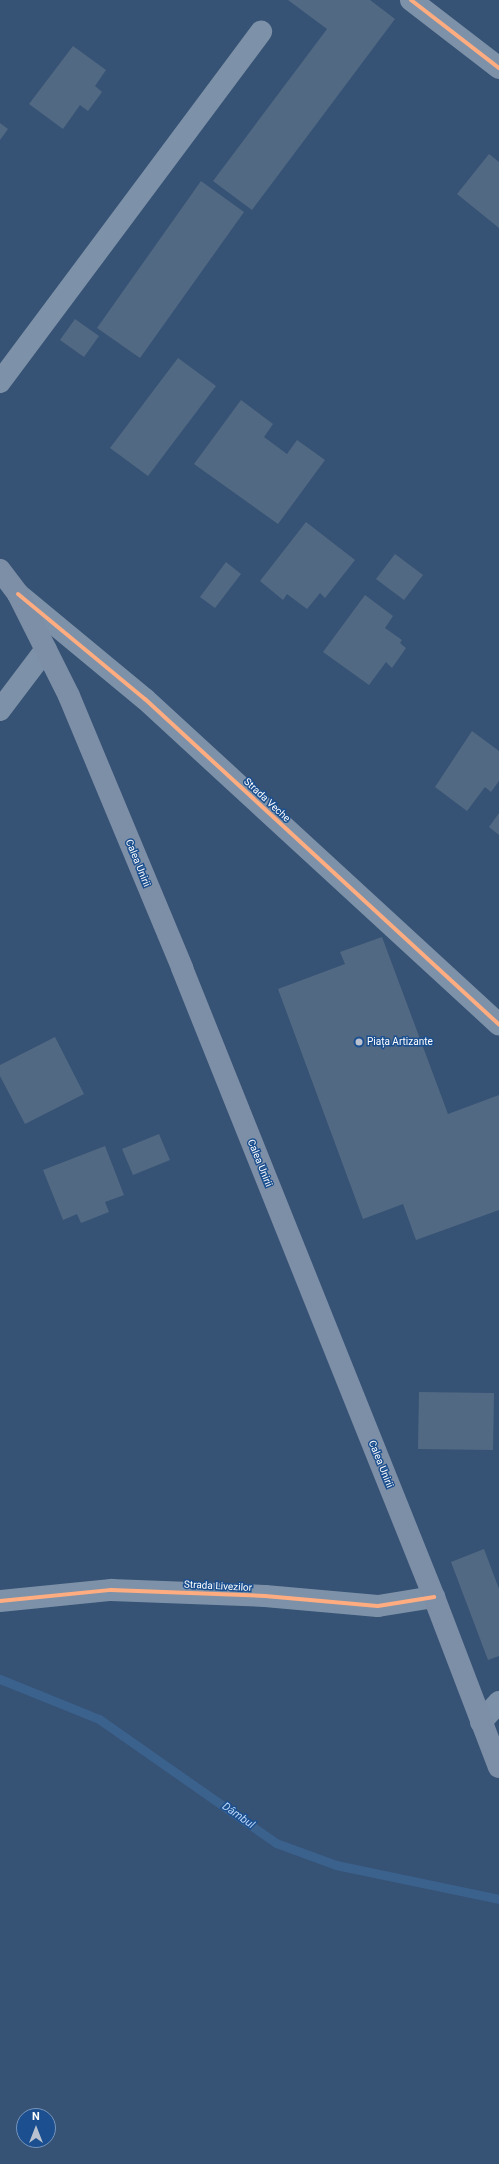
<!DOCTYPE html>
<html>
<head>
<meta charset="utf-8">
<style>
	body { margin:0 }
	#map { position:relative; width:499px; height:2164px; overflow:hidden; background:#365274; font-family:Roboto,sans-serif }
	div>[style] { position:absolute }
	[style*='--x'] { left:calc(var(--x)*1px); top:calc(var(--y)*1px); width:calc(var(--w)*1px); rotate:calc(var(--a)*1deg) }
	.stream>* { height:9px; margin:-4.5px; padding:0 4.5px; transform-origin:4.5px; border-radius:4.5px; background:#3b618d }
	.building>* { inset:0; background:#526984 }
	.minor>* { height:22px; margin:-11px; padding:0 11px; transform-origin:11px; border-radius:11px; background:#7d92a8 }
	.major>* { height:22px; margin:-11px; padding:0 11px; transform-origin:11px; border-radius:11px; background:#7d8ea7 }
	.cycleway>* { height:4px; margin:-2px; padding:0 2px; transform-origin:2px; border-radius:2px; background:#ffac80 }
	.dots>* { width:11px; height:11px; translate:-50% -50%; box-sizing:border-box; border:2px solid #1b4f8f; border-radius:50% }
	span { translate:-50% -50%; white-space:nowrap; text-align:center; line-height:1.15; -webkit-text-stroke:3px #1b4f8f; paint-order:stroke }
	.street-label { font-size:10px; color:#fff }
	.poi-label { font-size:10px; color:#fff }
	.left { translate:0 -50%; text-align:left }
	.water-label { font-size:11px; color:#b5d3f5; font-style:italic }
	.north { position:absolute; left:16px; top:2108px; width:40px; height:40px; box-sizing:border-box; background:#1b4f8f; border:1px solid #7695bc; border-radius:50%; rotate:0deg; font-size:11px; font-weight:700; line-height:16px; text-align:center; color:#fff }
	.north::after { content:''; display:block; margin:auto; width:14px; height:18px; background:#b9c2ce; clip-path:polygon(50% 0,100% 100%,50% 72%,0 100%) }
</style>
</head>
<body>
<div id="map">
	<div class="stream">
		<div style="--x:0;--y:1679;--w:107;--a:22"></div>
		<div style="--x:99;--y:1719;--w:216;--a:35"></div>
		<div style="--x:276;--y:1843;--w:64;--a:20.1"></div>
		<div style="--x:336;--y:1865;--w:167;--a:11.8"></div>
	</div>
	<div class="building">
		<div style="clip-path:polygon(288px 0,370px 0,395px 19px,252px 210px,213px 181px,327px 29px)"></div>
		<div style="clip-path:polygon(73px 46px,106px 70px,95px 86px,102px 92px,88px 111px,80px 105px,63px 129px,29px 104px)"></div>
		<div style="clip-path:polygon(0 123px,8px 129px,0 140px)"></div>
		<div style="clip-path:polygon(489px 154px,499px 162px,499px 228px,457px 194px)"></div>
		<div style="clip-path:polygon(201px 181px,244px 212px,140px 358px,97px 328px)"></div>
		<div style="clip-path:polygon(75px 319px,99px 336px,84px 357px,60px 340px)"></div>
		<div style="clip-path:polygon(178px 358px,216px 386px,148px 476px,110px 448px)"></div>
		<div style="clip-path:polygon(241px 400px,273px 424px,264px 437px,287px 454px,297px 440px,325px 460px,278px 524px,194px 464px)"></div>
		<div style="clip-path:polygon(306px 522px,355px 560px,325px 598px,320px 593px,307px 609px,287px 594px,283px 600px,260px 581px)"></div>
		<div style="clip-path:polygon(395px 554px,423px 575px,404px 600px,376px 579px)"></div>
		<div style="clip-path:polygon(226px 562px,241px 574px,215px 608px,200px 597px)"></div>
		<div style="clip-path:polygon(365px 595px,393px 616px,385px 628px,402px 640px,400px 643px,406px 648px,392px 668px,386px 662px,369px 685px,323px 652px)"></div>
		<div style="clip-path:polygon(472px 731px,499px 751px,499px 781px,491px 792px,485px 787px,467px 811px,435px 787px)"></div>
		<div style="clip-path:polygon(499px 813px,499px 835px,489px 827px)"></div>
		<div style="clip-path:polygon(382px 937px,448px 1114px,499px 1095px,499px 1210px,416px 1240px,403px 1204px,363px 1219px,278px 989px,345px 964px,340px 952px)"></div>
		<div style="clip-path:polygon(55px 1037px,84px 1094px,25px 1124px,0 1076px,0 1065px)"></div>
		<div style="clip-path:polygon(159px 1134px,170px 1160px,133px 1175px,122px 1149px)"></div>
		<div style="clip-path:polygon(105px 1146px,124px 1195px,105px 1202px,109px 1212px,81px 1223px,77px 1214px,63px 1220px,43px 1170px)"></div>
		<div style="clip-path:polygon(419px 1392px,494px 1393px,493px 1450px,418px 1449px)"></div>
		<div style="clip-path:polygon(484px 1549px,499px 1589px,499px 1656px,488px 1660px,451px 1562px)"></div>
	</div>
	<div class="minor">
		<div style="--x:411;--y:0;--w:111;--a:37.7"></div>
		<div style="--x:0;--y:382;--w:437;--a:-53.3"></div>
		<div style="--x:18;--y:594;--w:165;--a:39.6"></div>
		<div style="--x:145;--y:699;--w:481;--a:42.6"></div>
		<div style="--x:0;--y:710;--w:76;--a:-53"></div>
		<div style="--x:0;--y:1601;--w:112;--a:-5.7"></div>
		<div style="--x:111;--y:1590;--w:154;--a:2.2"></div>
		<div style="--x:265;--y:1596;--w:113;--a:5.1"></div>
		<div style="--x:378;--y:1606;--w:57;--a:-9.1"></div>
		<div style="--x:481;--y:1722;--w:27;--a:-48"></div>
	</div>
	<div class="major">
		<div style="--x:0;--y:570;--w:30;--a:53"></div>
		<div style="--x:18;--y:594;--w:114;--a:63.4"></div>
		<div style="--x:69;--y:696;--w:295;--a:67.4"></div>
		<div style="--x:182;--y:968;--w:678;--a:68.17"></div>
		<div style="--x:434;--y:1597;--w:182;--a:69.1"></div>
	</div>
	<div class="cycleway">
		<div style="--x:411;--y:0;--w:111;--a:37.7"></div>
		<div style="--x:18;--y:594;--w:165;--a:39.6"></div>
		<div style="--x:145;--y:699;--w:481;--a:42.6"></div>
		<div style="--x:0;--y:1601;--w:112;--a:-5.7"></div>
		<div style="--x:111;--y:1590;--w:154;--a:2.2"></div>
		<div style="--x:265;--y:1596;--w:113;--a:5.1"></div>
		<div style="--x:378;--y:1606;--w:57;--a:-9.1"></div>
	</div>
	<div class="dots">
		<div style="left:359px;top:1042px;background:#b9c2ce"></div>
	</div>
	<div class="street-label">
		<span style="left:267px;top:800px;rotate:43deg">Strada Veche</span>
		<span style="left:138px;top:863px;rotate:68deg">Calea Unirii</span>
		<span style="left:260px;top:1163px;rotate:68deg">Calea Unirii</span>
		<span style="left:381px;top:1464px;rotate:68deg">Calea Unirii</span>
		<span style="left:218px;top:1586px;rotate:3deg">Strada Livezilor</span>
	</div>
	<div class="poi-label">
		<span class="left" style="left:367px;top:1042px">Piața Artizante</span>
	</div>
	<div class="water-label">
		<span style="left:238px;top:1816px;rotate:35deg">Dâmbul</span>
	</div>
	<div class="north">N</div>
</div>
</body>
</html>
